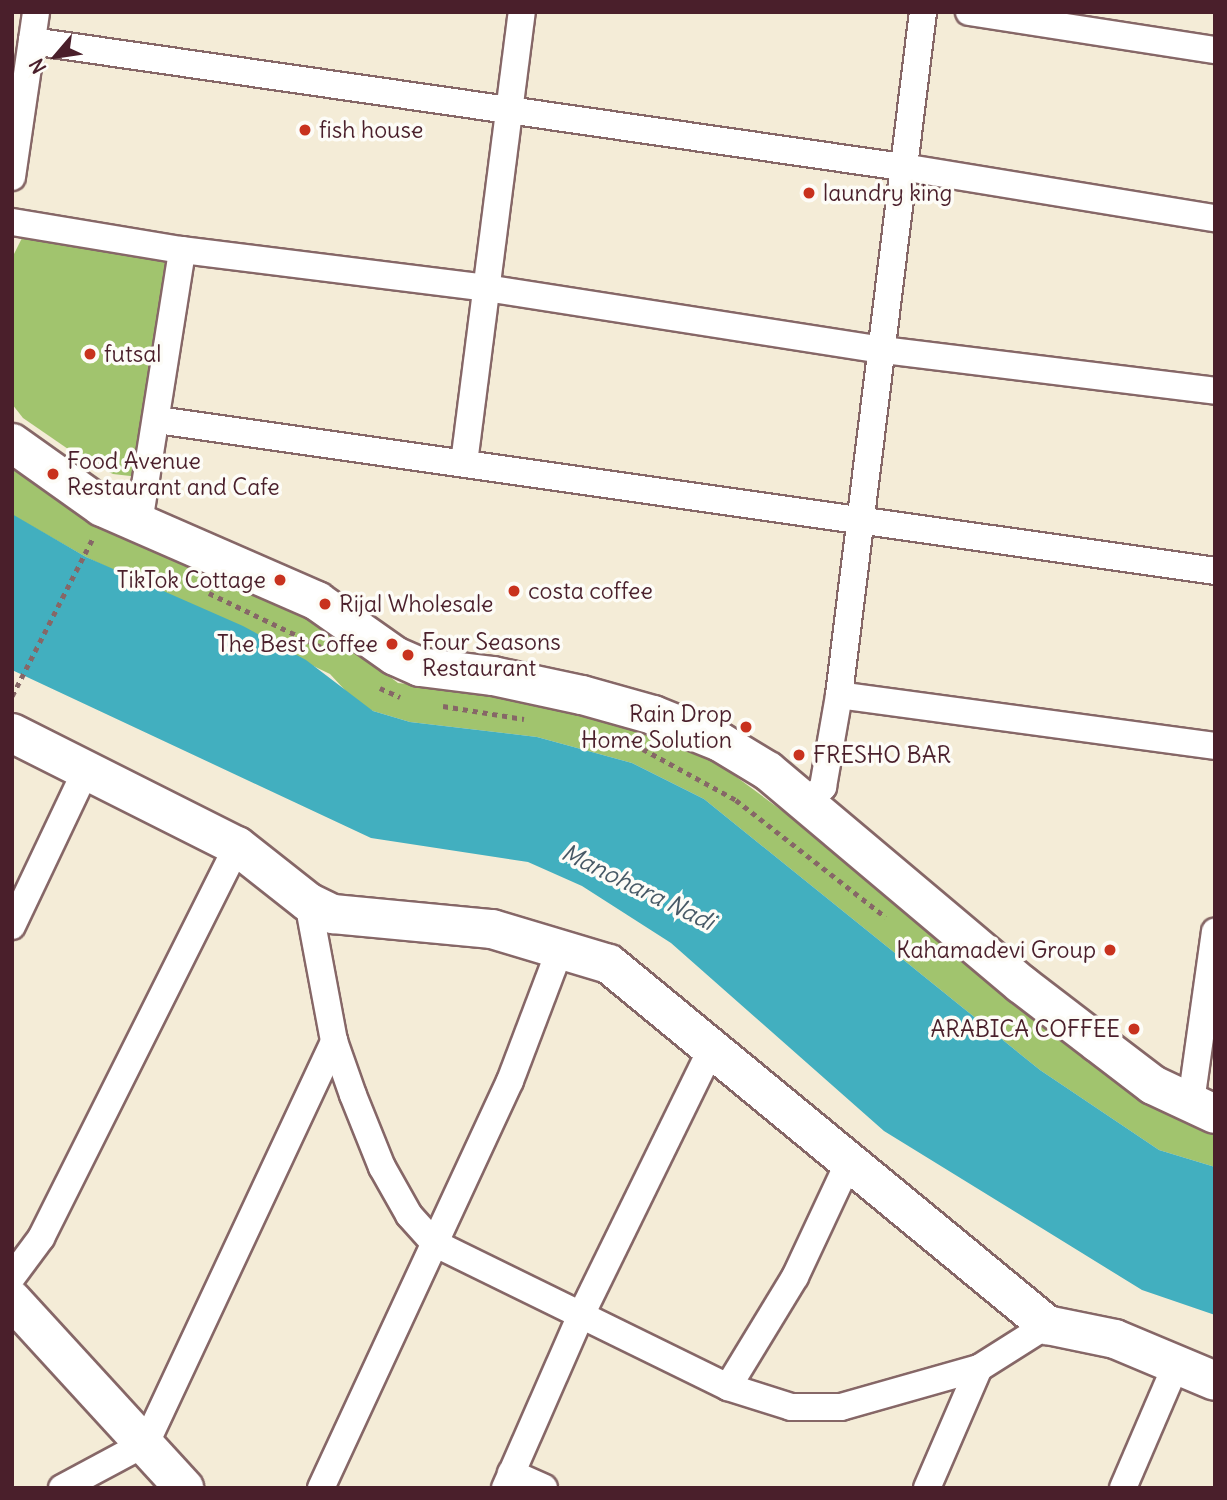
<!DOCTYPE html>
<html>
<head>
<meta charset="utf-8">
<style>
	body { margin:0 }
	#map { position:relative; width:1227px; height:1500px; overflow:hidden; background:#f4ecd7; font-family:Delius,sans-serif }
	div>[style] { position:absolute }
	[style*='--x'] { left:calc(var(--x)*1px); top:calc(var(--y)*1px); width:calc(var(--w)*1px); rotate:calc(var(--a)*1deg) }
	.green>* { inset:0; background:#a1c46e }
	.water>* { inset:0; background:#42afbf }
	.path>* { height:4.5px; margin-top:-2.25px; transform-origin:0; background:repeating-linear-gradient(90deg,#866767 0 5px,transparent 0 10px) }
	.roads { filter:drop-shadow(2px 0 #866767) drop-shadow(-2px 0 #866767) drop-shadow(0 2px #866767) drop-shadow(0 -2px #866767) }
	.street>* { height:26px; margin:-13px; padding:0 13px; transform-origin:13px; border-radius:13px; background:#fff }
	.secondary>* { height:38px; margin:-19px; padding:0 19px; transform-origin:19px; border-radius:19px; background:#fff }
	.dots>* { width:19px; height:19px; translate:-50% -50%; box-sizing:border-box; border:4px solid #fdfcf7; border-radius:50% }
	span { translate:-50% -50%; white-space:nowrap; text-align:center; line-height:1.15; -webkit-text-stroke:7px #fdfcf7; paint-order:stroke }
	.poi-label { font-size:23px; color:#4a1f2b }
	.left { translate:0 -50%; text-align:left }
	.right { translate:-100% -50%; text-align:right }
	.water-label { font-size:24px; color:#475966; font-style:italic }
	.frame { position:absolute; inset:0; border:14px solid #4a1f2b; pointer-events:none }
	.north { position:absolute; left:21px; top:21px; width:70px; height:70px; -webkit-text-stroke:5px #fdfcf7; paint-order:stroke; rotate:241deg; font-size:19px; font-weight:700; line-height:28px; text-align:center; color:#4a1f2b }
	.north::after { content:''; display:block; margin:auto; width:24px; height:32px; background:#4a1f2b; clip-path:polygon(50% 0,100% 100%,50% 72%,0 100%) }
</style>
</head>
<body>
<div id="map">
	<div class="green">
		<div style="clip-path:polygon(23px 236px,172px 258px,139px 477px,113px 474px,84px 460px,23px 418px,12px 404px,12px 258px)"></div>
		<div style="clip-path:polygon(12px 463px,318px 622px,398px 683px,497px 694px,591px 717px,669px 740px,712px 759px,1215px 1130px,1215px 1167px,1159px 1150px,1040px 1070px,704px 799px,632px 763px,537px 737px,410px 722px,373px 711px,356px 702px,330px 674px,86px 557px,14px 516px)"></div>
	</div>
	<div class="water">
		<div style="clip-path:polygon(12px 514px,86px 557px,243px 626px,306px 660px,373px 711px,410px 722px,537px 737px,632px 763px,704px 799px,1040px 1070px,1159px 1150px,1215px 1167px,1215px 1315px,1142px 1290px,884px 1131px,671px 943px,582px 886px,528px 862px,371px 838px,12px 670px)"></div>
	</div>
	<div class="path">
		<div style="--x:209;--y:593;--w:124;--a:25.7"></div>
		<div style="--x:380;--y:688;--w:22;--a:24"></div>
		<div style="--x:12;--y:696;--w:178;--a:-62.9"></div>
		<div style="--x:443;--y:706;--w:82;--a:9.1"></div>
		<div style="--x:643;--y:749;--w:106;--a:28.7"></div>
		<div style="--x:736;--y:800;--w:190;--a:38"></div>
	</div>
	<div class="roads">
		<div class="street">
			<div style="--x:969;--y:12;--w:249;--a:8.8"></div>
			<div style="--x:32;--y:41;--w:879;--a:8.24"></div>
			<div style="--x:902;--y:167;--w:317;--a:9.3"></div>
			<div style="--x:12;--y:177;--w:167;--a:-81.7"></div>
			<div style="--x:12;--y:222;--w:172;--a:9.4"></div>
			<div style="--x:182;--y:250;--w:306;--a:7.1"></div>
			<div style="--x:486;--y:288;--w:402;--a:8.9"></div>
			<div style="--x:883;--y:350;--w:335;--a:7"></div>
			<div style="--x:157;--y:420;--w:1069;--a:8.12"></div>
			<div style="--x:464;--y:463;--w:455;--a:-82.7"></div>
			<div style="--x:139;--y:523;--w:276;--a:-81"></div>
			<div style="--x:839;--y:695;--w:379;--a:7.7"></div>
			<div style="--x:807;--y:803;--w:23;--a:-45"></div>
			<div style="--x:823;--y:787;--w:93;--a:-80.1"></div>
			<div style="--x:839;--y:695;--w:688;--a:-82.99"></div>
			<div style="--x:308;--y:902;--w:141;--a:79.4"></div>
			<div style="--x:334;--y:1041;--w:57;--a:70.6"></div>
			<div style="--x:353;--y:1095;--w:78;--a:68.1"></div>
			<div style="--x:382;--y:1167;--w:55;--a:60.6"></div>
			<div style="--x:409;--y:1215;--w:38;--a:48"></div>
			<div style="--x:434;--y:1243;--w:327;--a:26.1"></div>
			<div style="--x:728;--y:1387;--w:66;--a:17.6"></div>
			<div style="--x:791;--y:1407;--w:50;--a:0"></div>
			<div style="--x:841;--y:1407;--w:143;--a:-15.8"></div>
			<div style="--x:12;--y:926;--w:175;--a:-64.6"></div>
			<div style="--x:1191;--y:1102;--w:172;--a:-82"></div>
			<div style="--x:12;--y:1277;--w:49;--a:-53.4"></div>
			<div style="--x:41;--y:1238;--w:438;--a:-63.4"></div>
			<div style="--x:728;--y:1387;--w:129;--a:-58.7"></div>
			<div style="--x:795;--y:1277;--w:125;--a:-64.9"></div>
			<div style="--x:511;--y:1473;--w:36;--a:24"></div>
			<div style="--x:62;--y:1488;--w:95;--a:-28.2"></div>
			<div style="--x:146;--y:1443;--w:444;--a:-64.9"></div>
			<div style="--x:321;--y:1488;--w:449;--a:-65.1"></div>
			<div style="--x:510;--y:1081;--w:143;--a:-69.2"></div>
			<div style="--x:505;--y:1488;--w:187;--a:-66.3"></div>
			<div style="--x:580;--y:1317;--w:297;--a:-63.9"></div>
			<div style="--x:927;--y:1488;--w:131;--a:-66.6"></div>
			<div style="--x:979;--y:1368;--w:80;--a:-32.3"></div>
			<div style="--x:1123;--y:1488;--w:132;--a:-66.7"></div>
		</div>
		<div class="secondary">
			<div style="--x:12;--y:443;--w:110;--a:35.4"></div>
			<div style="--x:102;--y:507;--w:235;--a:23.6"></div>
			<div style="--x:317;--y:601;--w:95;--a:35.2"></div>
			<div style="--x:395;--y:656;--w:27;--a:24"></div>
			<div style="--x:420;--y:667;--w:74;--a:7"></div>
			<div style="--x:493;--y:676;--w:91;--a:12.1"></div>
			<div style="--x:582;--y:695;--w:74;--a:15.7"></div>
			<div style="--x:653;--y:715;--w:72;--a:21.9"></div>
			<div style="--x:720;--y:742;--w:56;--a:31.1"></div>
			<div style="--x:768;--y:771;--w:331;--a:40.1"></div>
			<div style="--x:1021;--y:984;--w:97;--a:37.5"></div>
			<div style="--x:1098;--y:1043;--w:69;--a:37.4"></div>
			<div style="--x:1153;--y:1085;--w:68;--a:25.1"></div>
			<div style="--x:12;--y:733;--w:252;--a:26.7"></div>
			<div style="--x:237;--y:846;--w:90;--a:38.3"></div>
			<div style="--x:308;--y:902;--w:28;--a:26"></div>
			<div style="--x:333;--y:914;--w:160;--a:5.4"></div>
			<div style="--x:492;--y:929;--w:122;--a:16.7"></div>
			<div style="--x:609;--y:964;--w:568;--a:39.5"></div>
			<div style="--x:1047;--y:1325;--w:69;--a:11.6"></div>
			<div style="--x:1115;--y:1339;--w:108;--a:22.8"></div>
			<div style="--x:12;--y:1300;--w:255;--a:47.5"></div>
		</div>
	</div>
	<div class="dots">
		<div style="left:305px;top:130px;background:#c8321e"></div>
		<div style="left:809px;top:193px;background:#c8321e"></div>
		<div style="left:90px;top:354px;background:#c8321e"></div>
		<div style="left:53px;top:474px;background:#c8321e"></div>
		<div style="left:280px;top:580px;background:#c8321e"></div>
		<div style="left:514px;top:591px;background:#c8321e"></div>
		<div style="left:325px;top:604px;background:#c8321e"></div>
		<div style="left:392px;top:644px;background:#c8321e"></div>
		<div style="left:408px;top:655px;background:#c8321e"></div>
		<div style="left:746px;top:727px;background:#c8321e"></div>
		<div style="left:799px;top:755px;background:#c8321e"></div>
		<div style="left:1110px;top:950px;background:#c8321e"></div>
		<div style="left:1134px;top:1029px;background:#c8321e"></div>
	</div>
	<div class="poi-label">
		<span class="left" style="left:319px;top:130px">fish house</span>
		<span class="left" style="left:823px;top:193px">laundry king</span>
		<span class="left" style="left:104px;top:354px">futsal</span>
		<span class="left" style="left:67px;top:474px">Food Avenue<br>Restaurant and Cafe</span>
		<span class="right" style="left:266px;top:580px">TikTok Cottage</span>
		<span class="left" style="left:528px;top:591px">costa coffee</span>
		<span class="left" style="left:339px;top:604px">Rijal Wholesale</span>
		<span class="left" style="left:422px;top:655px">Four Seasons<br>Restaurant</span>
		<span class="right" style="left:378px;top:644px">The Best Coffee</span>
		<span class="right" style="left:732px;top:727px">Rain Drop<br>Home Solution</span>
		<span class="left" style="left:813px;top:755px">FRESHO BAR</span>
		<span class="right" style="left:1096px;top:950px">Kahamadevi Group</span>
		<span class="right" style="left:1120px;top:1029px">ARABICA COFFEE</span>
	</div>
	<div class="water-label">
		<span style="left:638px;top:887px;rotate:26deg">Manohara Nadi</span>
	</div>
	<div class="frame"></div>
	<div class="north">N</div>
</div>
</body>
</html>
